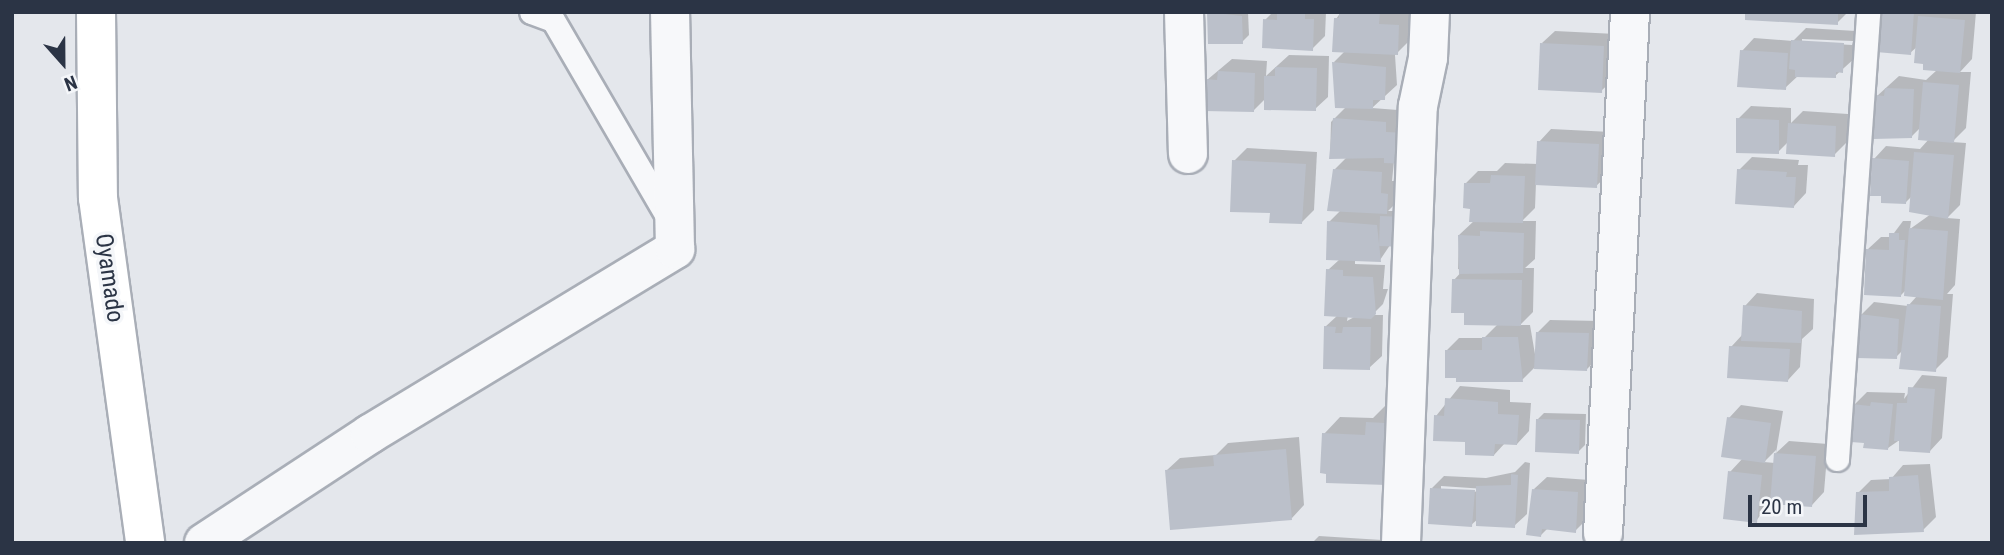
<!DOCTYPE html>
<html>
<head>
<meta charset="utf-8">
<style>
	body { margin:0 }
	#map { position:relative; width:2004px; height:555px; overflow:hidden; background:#e4e7ec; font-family:"Roboto Condensed",sans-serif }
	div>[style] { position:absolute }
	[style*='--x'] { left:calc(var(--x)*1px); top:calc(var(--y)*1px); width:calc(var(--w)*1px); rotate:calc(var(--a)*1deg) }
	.shadow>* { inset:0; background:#0003 }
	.building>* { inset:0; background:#bbc0ca }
	.roads { filter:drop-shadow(2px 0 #a9aeb7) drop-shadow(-2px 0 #a9aeb7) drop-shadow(0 2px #a9aeb7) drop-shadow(0 -2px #a9aeb7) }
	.lane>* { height:23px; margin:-11.5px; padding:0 11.5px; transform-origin:11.5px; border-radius:11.5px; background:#f7f8fa }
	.street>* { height:38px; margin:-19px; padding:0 19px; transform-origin:19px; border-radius:19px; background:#f7f8fa }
	.secondary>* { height:38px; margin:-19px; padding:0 19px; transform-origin:19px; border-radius:19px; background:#fff }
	span { translate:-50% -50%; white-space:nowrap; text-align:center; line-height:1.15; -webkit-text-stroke:7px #f4f6f9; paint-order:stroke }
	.street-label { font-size:24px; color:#2b3445 }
	.frame { position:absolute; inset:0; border:14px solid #2b3445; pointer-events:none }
	.north { position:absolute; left:28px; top:28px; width:70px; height:70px; -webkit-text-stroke:5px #f4f6f9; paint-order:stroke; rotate:159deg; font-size:19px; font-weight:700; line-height:28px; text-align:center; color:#2b3445 }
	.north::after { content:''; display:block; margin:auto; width:24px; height:32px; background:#2b3445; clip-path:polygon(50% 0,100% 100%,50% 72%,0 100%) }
	.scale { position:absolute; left:1748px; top:495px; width:119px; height:32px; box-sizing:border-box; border:4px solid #2b3445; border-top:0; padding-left:9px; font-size:21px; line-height:24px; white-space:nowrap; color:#2b3445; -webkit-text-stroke:5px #f4f6f9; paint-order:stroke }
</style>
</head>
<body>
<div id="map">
	<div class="shadow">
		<div style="clip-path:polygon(1209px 12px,1248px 12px,1249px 35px,1242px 42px)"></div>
		<div style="clip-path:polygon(1273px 12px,1326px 12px,1325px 36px,1312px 49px,1265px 20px)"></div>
		<div style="clip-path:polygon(evenodd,1341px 12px,1411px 13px,1410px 40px,1395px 55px,1397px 85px,1372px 108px,1398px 110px,1397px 120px,1421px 121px,1394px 161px,1392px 181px,1400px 181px,1399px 200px,1388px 211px,1413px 211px,1380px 260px,1355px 259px,1355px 264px,1385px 265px,1383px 289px,1388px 289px,1383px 304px,1372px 315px,1383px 315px,1382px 356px,1369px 368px,1325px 327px,1338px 315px,1328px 270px,1340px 259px,1329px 222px,1341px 210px,1335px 169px,1347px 157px,1330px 157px,1331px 122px,1347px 106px,1334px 62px,1345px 51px,1336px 19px,1341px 12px,1348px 315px,1356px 316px,1347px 321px,1348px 315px)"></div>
		<div style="clip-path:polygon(1747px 12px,1848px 12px,1837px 23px)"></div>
		<div style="clip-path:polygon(1881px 12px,1976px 12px,1972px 59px,1960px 72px,1971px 72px,1966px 128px,1952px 142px,1966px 143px,1960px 205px,1947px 218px,1960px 219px,1955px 285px,1947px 294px,1953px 294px,1948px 357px,1935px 370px,1903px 350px,1896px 357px,1861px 315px,1874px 302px,1908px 306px,1917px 296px,1906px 290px,1901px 295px,1868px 249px,1881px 237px,1891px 237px,1903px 221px,1911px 221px,1910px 229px,1931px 214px,1912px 196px,1905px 203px,1874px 159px,1886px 146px,1920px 149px,1929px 139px,1921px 127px,1911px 137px,1877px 96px,1899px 76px,1926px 80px,1937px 70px,1918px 46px,1910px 53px)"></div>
		<div style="clip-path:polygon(evenodd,1806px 28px,1856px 31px,1855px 58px,1835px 76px,1799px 75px,1785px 88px,1742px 51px,1754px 38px,1793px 41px,1806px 28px,1802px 39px,1853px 41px,1852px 45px,1802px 42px,1802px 39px)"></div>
		<div style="clip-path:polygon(1555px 31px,1616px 34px,1614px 79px,1601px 91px,1542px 43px)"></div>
		<div style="clip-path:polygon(1289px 55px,1329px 56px,1328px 97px,1315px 109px,1266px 98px,1253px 111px,1207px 80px,1232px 59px,1267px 61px,1266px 76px)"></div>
		<div style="clip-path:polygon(1751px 106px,1791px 108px,1791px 123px,1803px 111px,1848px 114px,1847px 142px,1834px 155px,1789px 141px,1778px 152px,1738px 119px)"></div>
		<div style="clip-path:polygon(1551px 129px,1611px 132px,1609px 174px,1596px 186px,1536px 183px,1535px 208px,1522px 221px,1536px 221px,1535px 259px,1525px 268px,1534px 268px,1533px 312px,1520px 325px,1530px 325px,1536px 360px,1538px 332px,1550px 320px,1601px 321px,1599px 357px,1587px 369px,1535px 367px,1522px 380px,1447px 350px,1459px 338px,1484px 338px,1498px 324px,1466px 311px,1454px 280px,1463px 270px,1458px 269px,1459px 235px,1475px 220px,1465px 184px,1478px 171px,1497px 171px,1505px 163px,1538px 164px,1539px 142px)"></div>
		<div style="clip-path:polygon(1247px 148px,1317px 152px,1314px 210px,1302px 222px,1272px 212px,1234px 161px)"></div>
		<div style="clip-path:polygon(1752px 157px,1799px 160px,1798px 165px,1808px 165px,1806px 193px,1794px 206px,1739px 170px)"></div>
		<div style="clip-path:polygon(1757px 293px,1814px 299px,1813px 329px,1802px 339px,1800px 367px,1788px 380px,1731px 347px,1743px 334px,1745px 306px)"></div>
		<div style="clip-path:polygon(1922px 375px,1947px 377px,1942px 438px,1930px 451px,1901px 439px,1888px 448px,1854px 405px,1867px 392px,1905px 393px,1904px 399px)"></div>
		<div style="clip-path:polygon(1460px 386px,1510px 390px,1510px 402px,1531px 403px,1529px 431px,1517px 444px,1505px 443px,1494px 455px,1467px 440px,1436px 416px)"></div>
		<div style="clip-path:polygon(evenodd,1741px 405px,1783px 411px,1776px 453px,1789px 441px,1828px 444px,1824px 492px,1812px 505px,1770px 502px,1756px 521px,1730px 472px,1743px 458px,1729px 418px,1741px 405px,1776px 450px,1775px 463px,1764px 462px,1776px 450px)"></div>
		<div style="clip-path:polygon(1385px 406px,1402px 407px,1409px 415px,1328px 472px,1324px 434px,1340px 417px,1373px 418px)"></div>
		<div style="clip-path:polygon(1544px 413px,1586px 414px,1585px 445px,1578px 452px,1538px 419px)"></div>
		<div style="clip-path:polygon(1299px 437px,1304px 505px,1292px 518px,1167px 470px,1180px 458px,1216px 455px,1228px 443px)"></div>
		<div style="clip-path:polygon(evenodd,1525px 462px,1530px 463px,1527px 514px,1514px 526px,1478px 519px,1471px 525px,1432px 488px,1444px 476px,1486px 478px,1515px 472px,1525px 462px,1441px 486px,1485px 489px,1484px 492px,1441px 490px,1441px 486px)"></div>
		<div style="clip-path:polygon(1930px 464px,1936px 517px,1923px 530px,1858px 493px,1871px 480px,1891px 479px,1903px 465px)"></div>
		<div style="clip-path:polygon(1547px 477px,1590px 480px,1588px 518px,1575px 531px,1548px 528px,1541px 535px,1534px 489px)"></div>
		<div style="clip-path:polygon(1319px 536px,1382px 540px,1383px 543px,1312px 543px)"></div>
	</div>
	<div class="building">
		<div style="clip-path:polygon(1207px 12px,1242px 16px,1243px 44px,1208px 44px)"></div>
		<div style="clip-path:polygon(1277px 12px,1305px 12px,1305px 19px,1314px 19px,1313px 51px,1262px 48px,1263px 19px,1277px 20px)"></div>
		<div style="clip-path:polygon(1339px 12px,1380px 12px,1379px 24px,1399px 25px,1398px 55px,1332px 52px,1334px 18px,1339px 18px)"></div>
		<div style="clip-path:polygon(1745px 12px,1838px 12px,1838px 25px,1745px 20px)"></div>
		<div style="clip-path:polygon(1879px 12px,1914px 12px,1911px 55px,1876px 52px)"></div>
		<div style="clip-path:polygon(1918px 16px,1965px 20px,1960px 73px,1923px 70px,1923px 64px,1914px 63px)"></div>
		<div style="clip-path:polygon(1791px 40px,1844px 43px,1843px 73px,1836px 72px,1836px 78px,1795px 77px,1795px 70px,1789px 69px)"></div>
		<div style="clip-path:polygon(1540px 43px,1604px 46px,1602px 93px,1538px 90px)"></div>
		<div style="clip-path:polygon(1740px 50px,1788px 53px,1786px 90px,1737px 87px)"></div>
		<div style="clip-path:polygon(1332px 62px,1386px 67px,1385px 100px,1373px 100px,1373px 109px,1335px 108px)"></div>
		<div style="clip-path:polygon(1275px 67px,1317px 68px,1316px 111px,1264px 110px,1264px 76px,1275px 76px)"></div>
		<div style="clip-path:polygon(1218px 71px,1255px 73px,1254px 112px,1204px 111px,1206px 79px,1217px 80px)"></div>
		<div style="clip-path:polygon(1923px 82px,1959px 85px,1954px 143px,1918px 140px)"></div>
		<div style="clip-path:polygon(1885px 88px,1914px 89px,1912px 138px,1873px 139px,1875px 95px,1884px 96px)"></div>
		<div style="clip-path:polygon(1333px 118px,1386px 122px,1386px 132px,1409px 133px,1409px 164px,1384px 163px,1384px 158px,1329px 159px)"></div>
		<div style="clip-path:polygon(1736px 118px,1779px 120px,1779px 154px,1736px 153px)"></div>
		<div style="clip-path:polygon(1788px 123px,1836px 126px,1835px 157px,1786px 154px)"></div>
		<div style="clip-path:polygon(1537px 141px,1599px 144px,1597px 188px,1535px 185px)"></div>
		<div style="clip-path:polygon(1914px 152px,1954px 155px,1948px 219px,1909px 212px)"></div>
		<div style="clip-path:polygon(1872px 158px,1909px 161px,1906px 204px,1881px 203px,1881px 196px,1870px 196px)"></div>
		<div style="clip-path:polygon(1232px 160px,1306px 164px,1302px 224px,1269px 223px,1270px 213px,1230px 212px)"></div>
		<div style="clip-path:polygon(1333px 169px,1382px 172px,1381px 193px,1388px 194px,1387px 214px,1327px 211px)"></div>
		<div style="clip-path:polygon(1737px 169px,1787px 172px,1786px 177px,1796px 177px,1794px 208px,1735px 204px)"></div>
		<div style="clip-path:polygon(1491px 175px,1525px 176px,1523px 223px,1469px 222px,1470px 209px,1463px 208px,1464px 183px,1490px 183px)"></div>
		<div style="clip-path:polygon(1380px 216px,1407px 217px,1406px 247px,1379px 246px)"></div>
		<div style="clip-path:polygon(1327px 221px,1377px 225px,1381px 262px,1326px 260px)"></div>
		<div style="clip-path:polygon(1909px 228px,1948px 231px,1943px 300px,1904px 296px)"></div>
		<div style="clip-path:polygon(1480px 231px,1524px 233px,1523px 273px,1459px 274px,1458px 235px,1480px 236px)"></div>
		<div style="clip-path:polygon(1889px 233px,1899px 233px,1899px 240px,1905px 240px,1901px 297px,1864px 295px,1866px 249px,1889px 250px)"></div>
		<div style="clip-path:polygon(1326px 269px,1343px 270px,1343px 276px,1373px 277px,1376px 314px,1371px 319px,1324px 316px)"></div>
		<div style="clip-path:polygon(1452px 279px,1522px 280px,1521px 326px,1464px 325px,1464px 313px,1451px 313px)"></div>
		<div style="clip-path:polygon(1907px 304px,1941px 306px,1936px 372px,1899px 369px)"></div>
		<div style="clip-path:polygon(1743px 305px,1802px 311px,1801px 343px,1741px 341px)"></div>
		<div style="clip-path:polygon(1859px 314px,1899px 319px,1897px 359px,1857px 358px)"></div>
		<div style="clip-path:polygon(1324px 326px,1336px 327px,1335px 333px,1342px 333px,1343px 327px,1371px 327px,1370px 370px,1323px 369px)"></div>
		<div style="clip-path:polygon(1536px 332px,1589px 333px,1587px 371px,1534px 369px)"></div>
		<div style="clip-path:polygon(1482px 337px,1518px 337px,1523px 382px,1456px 382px,1456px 378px,1445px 378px,1445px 350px,1482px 350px)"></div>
		<div style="clip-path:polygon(1729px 346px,1790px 349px,1788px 382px,1727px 378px)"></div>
		<div style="clip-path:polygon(1908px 387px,1935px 389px,1930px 453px,1899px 451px,1899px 441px,1894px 441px,1897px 403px,1907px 403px)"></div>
		<div style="clip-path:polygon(1445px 398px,1498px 402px,1498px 414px,1519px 415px,1517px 445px,1495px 444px,1494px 456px,1465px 455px,1465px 442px,1433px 441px,1434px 415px,1444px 416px)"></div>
		<div style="clip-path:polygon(1871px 402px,1893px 404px,1888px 450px,1863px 448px,1864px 443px,1851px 442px,1849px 437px,1852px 404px,1870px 406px)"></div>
		<div style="clip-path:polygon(1727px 417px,1771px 423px,1765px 463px,1721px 457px)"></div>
		<div style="clip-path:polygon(1536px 419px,1580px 420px,1579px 454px,1535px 452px)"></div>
		<div style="clip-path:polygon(1366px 422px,1385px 423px,1393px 432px,1387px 485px,1326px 483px,1326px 474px,1320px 473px,1322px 433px,1365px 435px)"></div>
		<div style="clip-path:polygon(1286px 449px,1292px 520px,1170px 530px,1165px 470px,1214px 466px,1213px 455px)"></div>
		<div style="clip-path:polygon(1774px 453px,1816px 456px,1812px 507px,1770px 504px)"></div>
		<div style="clip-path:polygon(1728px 471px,1762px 475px,1757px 523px,1723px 519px)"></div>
		<div style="clip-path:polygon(1511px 474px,1518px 475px,1515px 528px,1476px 526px,1476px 486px,1511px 485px)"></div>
		<div style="clip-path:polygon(1918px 475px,1924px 532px,1854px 535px,1856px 492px,1889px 491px,1889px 477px)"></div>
		<div style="clip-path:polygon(1430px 488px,1475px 490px,1472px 527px,1428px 524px)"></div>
		<div style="clip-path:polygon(1532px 489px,1578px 492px,1576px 533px,1542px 529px,1541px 537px,1526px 535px)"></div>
	</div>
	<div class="roads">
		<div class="lane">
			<div style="--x:531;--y:12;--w:23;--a:20"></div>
			<div style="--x:553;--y:20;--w:233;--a:59.8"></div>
			<div style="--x:1837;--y:459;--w:448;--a:-86"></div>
		</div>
		<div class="street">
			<div style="--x:1184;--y:12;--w:142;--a:88.4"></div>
			<div style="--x:1603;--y:533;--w:522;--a:-87.03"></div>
			<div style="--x:204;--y:543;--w:199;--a:-33.3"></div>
			<div style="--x:370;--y:434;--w:357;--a:-31.2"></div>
			<div style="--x:675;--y:249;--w:237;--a:-91.2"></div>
			<div style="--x:1401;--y:543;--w:437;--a:-87.8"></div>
			<div style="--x:1418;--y:106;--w:49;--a:-78.2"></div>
			<div style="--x:1428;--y:58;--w:46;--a:-87.5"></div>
		</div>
		<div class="secondary">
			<div style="--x:96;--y:12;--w:186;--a:89.4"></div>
			<div style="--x:98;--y:198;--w:348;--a:82.2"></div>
		</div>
	</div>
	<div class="street-label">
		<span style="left:109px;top:278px;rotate:82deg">Oyamado</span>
	</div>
	<div class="frame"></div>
	<div class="north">N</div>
	<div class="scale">20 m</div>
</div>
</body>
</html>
